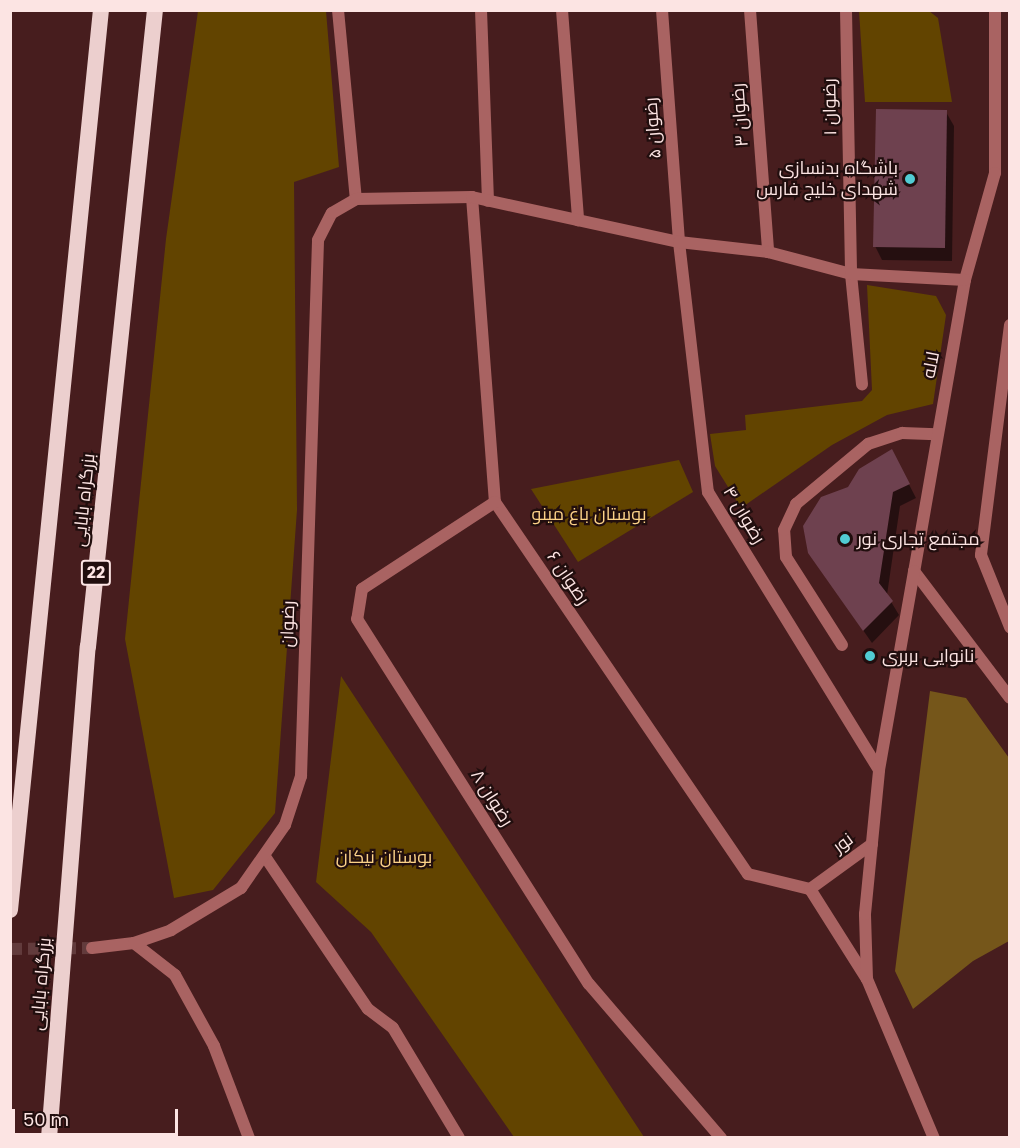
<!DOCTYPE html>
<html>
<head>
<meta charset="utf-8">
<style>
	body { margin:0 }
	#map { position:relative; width:1020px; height:1148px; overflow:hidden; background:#471d1e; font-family:Poppins,Cairo,sans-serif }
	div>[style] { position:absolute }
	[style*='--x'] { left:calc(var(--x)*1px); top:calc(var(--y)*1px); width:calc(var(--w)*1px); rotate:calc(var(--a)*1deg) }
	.green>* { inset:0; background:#624400 }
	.forest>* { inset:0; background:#75561a }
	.shadow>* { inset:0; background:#0007 }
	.building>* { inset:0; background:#6e414f }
	.minor-tunnel>* { height:12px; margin-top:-6px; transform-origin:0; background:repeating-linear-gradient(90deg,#623b3c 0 12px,transparent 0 18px) }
	.service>* { height:12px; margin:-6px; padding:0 6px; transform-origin:6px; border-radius:6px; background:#a96362 }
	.minor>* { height:12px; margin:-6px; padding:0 6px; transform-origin:6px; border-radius:6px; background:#a96362 }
	.trunk>* { height:16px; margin:-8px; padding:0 8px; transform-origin:8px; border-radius:8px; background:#eccfce }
	.dots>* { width:16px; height:16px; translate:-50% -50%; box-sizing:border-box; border:3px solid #210e0e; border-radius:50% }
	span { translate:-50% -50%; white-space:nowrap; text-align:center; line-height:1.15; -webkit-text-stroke:4.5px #210e0e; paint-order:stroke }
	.shield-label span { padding:2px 4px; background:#210e0e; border:2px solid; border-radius:4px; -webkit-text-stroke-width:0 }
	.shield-label { font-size:16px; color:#fce4e3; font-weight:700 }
	.street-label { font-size:18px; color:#fce4e3 }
	.poi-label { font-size:18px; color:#fce4e3 }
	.right { translate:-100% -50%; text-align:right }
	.left { translate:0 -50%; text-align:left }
	.park-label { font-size:18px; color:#fcd288 }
	.frame { position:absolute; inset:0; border:12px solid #fce4e3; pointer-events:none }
	.scale { position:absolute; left:12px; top:1109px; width:166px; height:27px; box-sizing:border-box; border:3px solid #fce4e3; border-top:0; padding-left:8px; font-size:18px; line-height:21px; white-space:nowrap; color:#fce4e3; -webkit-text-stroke:4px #210e0e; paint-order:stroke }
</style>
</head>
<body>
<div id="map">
	<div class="green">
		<div style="clip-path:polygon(198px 11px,326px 11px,339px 167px,294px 182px,297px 510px,275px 813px,213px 890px,174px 898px,125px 639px,166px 239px)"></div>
		<div style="clip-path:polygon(859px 11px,929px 11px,938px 18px,952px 102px,865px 102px)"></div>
		<div style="clip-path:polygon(867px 285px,936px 296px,946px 315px,933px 404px,887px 415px,832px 445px,741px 508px,715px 466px,710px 434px,746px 430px,745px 415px,862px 401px,872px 390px)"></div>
		<div style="clip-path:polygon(679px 460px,693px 492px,578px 562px,531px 489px)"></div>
		<div style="clip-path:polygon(341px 676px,644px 1137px,514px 1137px,371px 932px,316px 882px)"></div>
	</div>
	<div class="forest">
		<div style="clip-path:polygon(930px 691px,966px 698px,1009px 758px,1009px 941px,973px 961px,913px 1009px,895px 971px)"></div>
	</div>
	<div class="shadow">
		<div style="clip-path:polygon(946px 112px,954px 126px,952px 261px,882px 260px,875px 246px)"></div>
		<div style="clip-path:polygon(899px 465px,916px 498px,900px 506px,887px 595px,899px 615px,872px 643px,809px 553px)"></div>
	</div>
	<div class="building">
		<div style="clip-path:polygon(876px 109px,947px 110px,945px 248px,873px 247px)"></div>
		<div style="clip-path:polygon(892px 449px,910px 484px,893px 492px,879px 583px,893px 601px,863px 631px,808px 553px,803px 526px,821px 497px,848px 487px,859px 469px)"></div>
	</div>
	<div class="minor-tunnel">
		<div style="--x:10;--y:949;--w:82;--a:-0.7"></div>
	</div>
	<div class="service">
		<div style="--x:842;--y:645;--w:104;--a:-122.5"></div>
		<div style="--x:786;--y:557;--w:27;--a:-94"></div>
		<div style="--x:784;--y:530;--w:29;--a:-65"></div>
		<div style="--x:796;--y:504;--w:94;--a:-39.8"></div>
		<div style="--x:868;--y:444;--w:36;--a:-18"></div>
		<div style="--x:902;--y:433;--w:34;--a:2"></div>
		<div style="--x:266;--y:858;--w:182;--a:56"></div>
		<div style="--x:368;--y:1009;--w:31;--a:37"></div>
		<div style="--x:393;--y:1028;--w:128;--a:59"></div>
		<div style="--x:134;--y:943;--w:52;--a:38"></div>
		<div style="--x:175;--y:975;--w:81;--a:61.2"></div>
		<div style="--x:214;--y:1046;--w:98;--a:69.2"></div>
	</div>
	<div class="minor">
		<div style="--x:338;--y:10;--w:190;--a:84.6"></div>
		<div style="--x:481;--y:10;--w:191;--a:87.9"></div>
		<div style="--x:562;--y:10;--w:211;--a:85.6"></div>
		<div style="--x:662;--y:10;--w:233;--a:85.8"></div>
		<div style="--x:679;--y:242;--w:252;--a:83.4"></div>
		<div style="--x:708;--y:492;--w:326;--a:58.4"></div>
		<div style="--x:750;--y:10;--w:243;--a:85.7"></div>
		<div style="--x:846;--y:10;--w:264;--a:88.9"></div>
		<div style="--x:851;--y:274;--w:111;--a:84.3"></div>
		<div style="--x:995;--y:10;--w:163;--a:90"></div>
		<div style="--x:995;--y:173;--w:111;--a:105.7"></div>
		<div style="--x:965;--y:280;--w:295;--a:99.9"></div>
		<div style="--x:914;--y:571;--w:159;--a:52.9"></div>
		<div style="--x:472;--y:197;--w:306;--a:85.7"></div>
		<div style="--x:495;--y:502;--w:450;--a:55.8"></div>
		<div style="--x:748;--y:874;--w:64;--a:13.6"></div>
		<div style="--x:1010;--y:325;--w:232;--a:97.2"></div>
		<div style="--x:981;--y:555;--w:78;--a:68.1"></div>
		<div style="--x:495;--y:502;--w:159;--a:146.8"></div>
		<div style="--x:362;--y:589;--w:30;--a:99"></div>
		<div style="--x:357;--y:619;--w:432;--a:57.6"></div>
		<div style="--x:589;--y:984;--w:203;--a:49.4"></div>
		<div style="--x:872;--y:844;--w:77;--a:144"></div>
		<div style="--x:810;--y:889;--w:107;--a:57.7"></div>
		<div style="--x:867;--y:979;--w:173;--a:67.2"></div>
		<div style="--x:92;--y:948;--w:42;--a:-6.8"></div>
		<div style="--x:134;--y:943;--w:39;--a:-19"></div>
		<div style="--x:171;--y:930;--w:82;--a:-31"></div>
		<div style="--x:241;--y:888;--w:77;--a:-55.1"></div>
		<div style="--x:285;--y:825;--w:52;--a:-71.9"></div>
		<div style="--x:301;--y:776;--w:536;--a:-88.18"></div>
		<div style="--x:318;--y:240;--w:30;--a:-63"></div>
		<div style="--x:332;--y:213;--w:28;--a:-30"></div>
		<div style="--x:356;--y:199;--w:116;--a:-1"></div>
		<div style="--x:472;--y:197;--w:212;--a:12.3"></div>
		<div style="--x:679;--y:242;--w:90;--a:6.4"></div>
		<div style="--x:768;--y:252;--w:86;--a:14.8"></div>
		<div style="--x:851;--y:274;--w:114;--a:3"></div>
		<div style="--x:867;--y:979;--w:65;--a:-91.8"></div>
		<div style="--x:865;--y:914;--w:145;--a:-84.4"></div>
		<div style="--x:879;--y:770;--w:202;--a:-80"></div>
	</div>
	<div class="trunk">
		<div style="--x:10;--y:910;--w:905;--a:-84.23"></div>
		<div style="--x:49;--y:1138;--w:493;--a:-85.5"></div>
		<div style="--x:88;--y:647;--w:641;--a:-84"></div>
	</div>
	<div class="dots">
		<div style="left:910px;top:179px;background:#51ccd3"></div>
		<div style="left:845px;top:539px;background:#51ccd3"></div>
		<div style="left:870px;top:656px;background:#51ccd3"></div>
	</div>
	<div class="shield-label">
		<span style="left:96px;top:573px">22</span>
	</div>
	<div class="street-label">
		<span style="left:830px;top:107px;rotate:-91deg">رضوان ۱</span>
		<span style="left:740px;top:115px;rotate:-94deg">رضوان ۳</span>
		<span style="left:653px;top:128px;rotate:-94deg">رضوان ۵</span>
		<span style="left:931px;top:365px;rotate:-79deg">لاله</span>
		<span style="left:84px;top:500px;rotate:-84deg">بزرگراه بابایی</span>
		<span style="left:744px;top:515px;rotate:59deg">رضوان ۴</span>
		<span style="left:568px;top:578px;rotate:56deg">رضوان ۶</span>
		<span style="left:288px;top:624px;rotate:-88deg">رضوان</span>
		<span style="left:492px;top:798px;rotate:58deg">رضوان ۸</span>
		<span style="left:843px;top:843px;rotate:-36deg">نور</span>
		<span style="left:41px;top:984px;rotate:-85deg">بزرگراه بابایی</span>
	</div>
	<div class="poi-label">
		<span class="right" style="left:898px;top:179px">باشگاه بدنسازی<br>شهدای خلیج فارس</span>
		<span class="left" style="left:857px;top:539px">مجتمع تجاری نور</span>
		<span class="left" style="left:882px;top:656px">نانوایی بربری</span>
	</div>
	<div class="park-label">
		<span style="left:589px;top:514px">بوستان باغ مینو</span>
		<span style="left:384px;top:857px">بوستان نیکان</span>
	</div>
	<div class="frame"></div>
	<div class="scale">50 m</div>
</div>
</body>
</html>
